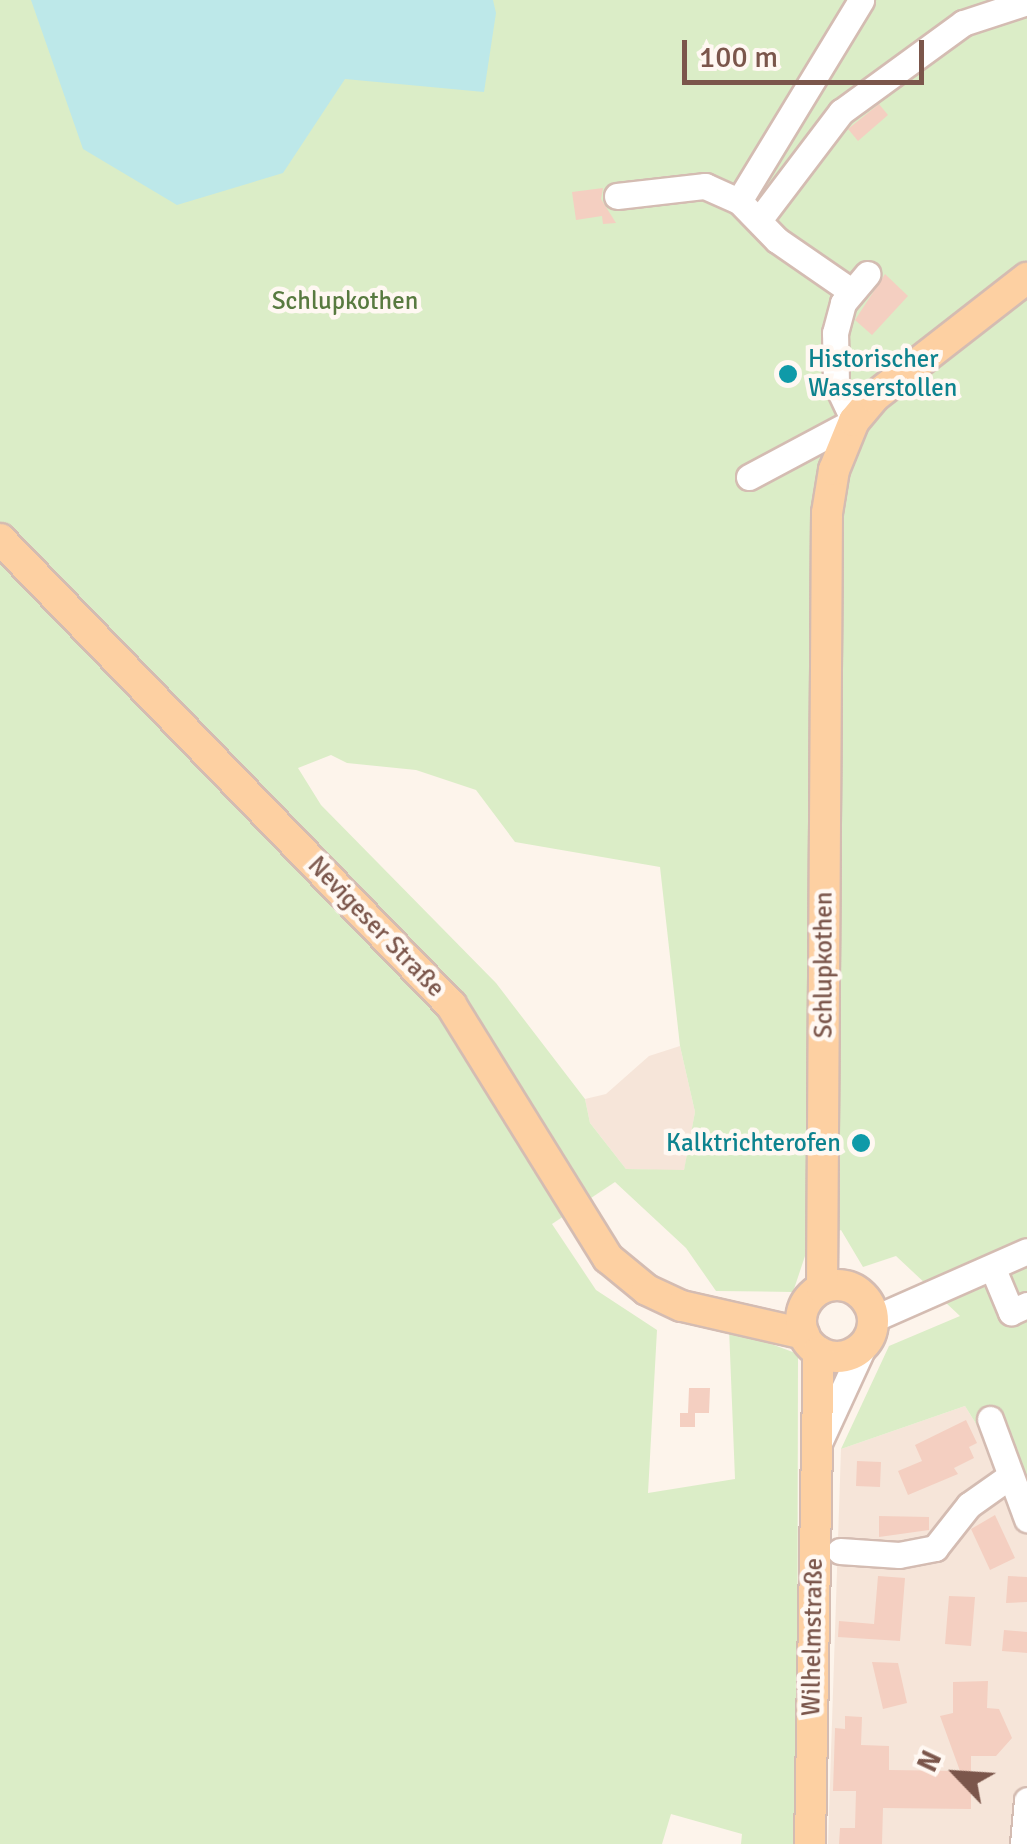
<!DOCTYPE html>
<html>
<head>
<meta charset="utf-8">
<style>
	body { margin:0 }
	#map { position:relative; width:1027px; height:1844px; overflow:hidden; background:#fdf4eb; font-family:Signika,sans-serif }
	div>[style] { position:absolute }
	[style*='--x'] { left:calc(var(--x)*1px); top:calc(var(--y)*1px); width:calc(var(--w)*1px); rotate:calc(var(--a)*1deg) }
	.residential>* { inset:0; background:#f6e5d9 }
	.green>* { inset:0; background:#dbedc7 }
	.water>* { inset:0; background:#bde8e9 }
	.building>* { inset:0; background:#f4cfc1 }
	.roads { filter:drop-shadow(2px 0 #d4bcb2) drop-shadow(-2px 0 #d4bcb2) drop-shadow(0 2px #d4bcb2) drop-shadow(0 -2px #d4bcb2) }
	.minor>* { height:25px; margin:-12.5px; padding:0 12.5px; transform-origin:12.5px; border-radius:12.5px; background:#fff }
	.major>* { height:30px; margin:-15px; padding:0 15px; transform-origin:15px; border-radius:15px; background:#fdd0a2 }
	.major>.ring { margin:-15px; padding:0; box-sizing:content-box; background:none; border:30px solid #fdd0a2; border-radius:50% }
	.dots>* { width:28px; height:28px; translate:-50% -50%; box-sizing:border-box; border:5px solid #fff8f2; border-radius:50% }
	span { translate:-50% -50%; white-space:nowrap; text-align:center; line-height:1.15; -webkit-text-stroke:9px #fff8f2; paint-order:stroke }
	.park-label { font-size:25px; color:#587a40 }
	.culture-label { font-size:25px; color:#0d838f }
	.left { translate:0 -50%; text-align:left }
	.right { translate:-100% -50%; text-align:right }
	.street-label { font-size:25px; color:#7b564b }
	.north { position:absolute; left:907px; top:1724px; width:100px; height:100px; -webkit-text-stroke:8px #fff8f2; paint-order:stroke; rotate:295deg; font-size:28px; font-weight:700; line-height:40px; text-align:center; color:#7b564b }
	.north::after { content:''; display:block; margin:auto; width:35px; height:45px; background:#7b564b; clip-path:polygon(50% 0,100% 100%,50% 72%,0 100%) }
	.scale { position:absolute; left:682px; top:40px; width:242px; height:45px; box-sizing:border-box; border:5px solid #7b564b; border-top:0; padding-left:12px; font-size:30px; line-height:35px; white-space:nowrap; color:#7b564b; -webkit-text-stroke:8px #fff8f2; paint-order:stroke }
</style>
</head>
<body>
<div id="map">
	<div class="residential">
		<div style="clip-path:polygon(680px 1046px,695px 1112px,684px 1171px,626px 1169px,590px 1123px,585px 1099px,606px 1094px,649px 1056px)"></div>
		<div style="clip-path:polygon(965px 1406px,1027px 1506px,1027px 1844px,828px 1844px,841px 1449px)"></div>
	</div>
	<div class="green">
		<div style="clip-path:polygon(evenodd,0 0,1027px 0,1027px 1506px,965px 1406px,841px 1449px,889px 1346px,960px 1316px,896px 1256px,863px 1267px,841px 1230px,809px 1244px,793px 1292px,716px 1291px,686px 1248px,615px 1182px,552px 1224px,596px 1290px,657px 1330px,648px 1493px,735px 1479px,729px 1328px,798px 1354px,797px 1844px,741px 1844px,742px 1834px,671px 1814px,662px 1844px,0 1844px,0 0,331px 755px,347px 763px,416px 770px,476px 790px,515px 842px,660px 867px,680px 1046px,695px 1112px,684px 1170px,626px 1169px,590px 1123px,585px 1099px,496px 983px,321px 805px,298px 768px,331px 755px)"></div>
	</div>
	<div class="water">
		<div style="clip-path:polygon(31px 0,493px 0,496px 13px,484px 92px,345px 79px,283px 173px,177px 205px,83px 149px)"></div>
	</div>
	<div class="building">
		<div style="clip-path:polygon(879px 104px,888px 115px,858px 141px,848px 129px)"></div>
		<div style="clip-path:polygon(603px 188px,601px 199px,616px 223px,603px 224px,602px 216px,576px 220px,572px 192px)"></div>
		<div style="clip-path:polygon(885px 274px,908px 296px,872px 335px,855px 320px)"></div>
		<div style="clip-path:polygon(689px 1388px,710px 1388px,709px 1413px,695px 1413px,695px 1427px,680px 1427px,680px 1413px,688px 1413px)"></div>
		<div style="clip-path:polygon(966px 1420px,977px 1443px,969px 1447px,974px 1458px,954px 1468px,958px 1474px,908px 1495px,898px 1471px,922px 1461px,915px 1445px)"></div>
		<div style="clip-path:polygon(857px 1461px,881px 1462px,880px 1487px,856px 1486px)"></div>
		<div style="clip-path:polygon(995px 1515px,1015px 1558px,990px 1570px,971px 1529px)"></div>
		<div style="clip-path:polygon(879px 1516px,929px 1517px,929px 1530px,879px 1537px)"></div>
		<div style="clip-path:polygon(878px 1576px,905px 1578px,900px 1641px,838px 1637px,839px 1621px,874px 1624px)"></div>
		<div style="clip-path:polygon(1008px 1576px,1027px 1577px,1027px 1602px,1006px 1603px)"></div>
		<div style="clip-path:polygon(949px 1596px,975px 1597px,971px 1646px,945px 1644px)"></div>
		<div style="clip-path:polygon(1004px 1630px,1027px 1632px,1027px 1653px,1002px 1651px)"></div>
		<div style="clip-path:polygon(872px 1662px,898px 1663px,907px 1703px,883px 1709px)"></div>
		<div style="clip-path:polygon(988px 1681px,987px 1708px,999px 1709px,1012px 1738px,996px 1756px,971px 1756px,971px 1809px,883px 1808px,882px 1844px,839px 1844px,840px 1828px,855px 1828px,856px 1791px,833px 1791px,835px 1728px,845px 1729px,845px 1716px,862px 1717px,861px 1745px,889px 1746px,889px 1770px,960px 1771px,940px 1716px,953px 1713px,953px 1682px)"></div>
	</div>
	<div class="roads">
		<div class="minor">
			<div style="--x:617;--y:196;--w:89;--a:-6.5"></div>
			<div style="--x:705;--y:186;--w:37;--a:24"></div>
			<div style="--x:739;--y:201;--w:54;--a:45.7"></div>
			<div style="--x:777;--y:240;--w:90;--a:34.6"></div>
			<div style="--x:739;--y:201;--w:235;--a:-58.7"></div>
			<div style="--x:759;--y:220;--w:136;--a:-52.8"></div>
			<div style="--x:841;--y:112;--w:151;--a:-36.1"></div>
			<div style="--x:963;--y:23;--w:67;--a:-18.2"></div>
			<div style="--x:749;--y:477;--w:119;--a:-28.1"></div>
			<div style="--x:854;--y:421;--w:42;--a:-115.3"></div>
			<div style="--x:836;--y:383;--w:50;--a:-91.1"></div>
			<div style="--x:835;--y:333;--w:31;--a:-75"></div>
			<div style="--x:843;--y:303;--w:38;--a:-50"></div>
			<div style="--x:993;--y:1269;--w:47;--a:67.3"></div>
			<div style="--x:1011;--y:1312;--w:17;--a:-24"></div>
			<div style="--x:873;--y:1319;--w:168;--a:-23.8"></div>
			<div style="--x:990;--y:1419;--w:107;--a:69.7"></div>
			<div style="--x:818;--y:1445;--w:110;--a:-65.3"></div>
			<div style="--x:840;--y:1551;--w:59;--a:3.9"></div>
			<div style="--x:899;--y:1555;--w:37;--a:-11"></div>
			<div style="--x:935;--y:1548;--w:55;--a:-51.7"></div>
			<div style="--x:969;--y:1505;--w:50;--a:-35.3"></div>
			<div style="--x:1023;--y:1844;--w:44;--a:-84.8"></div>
		</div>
		<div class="major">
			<div style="--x:0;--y:539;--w:649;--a:45.94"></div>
			<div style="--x:451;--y:1005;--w:298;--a:58.2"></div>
			<div style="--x:608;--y:1258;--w:50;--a:39.4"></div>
			<div style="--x:647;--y:1290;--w:38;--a:25"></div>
			<div style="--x:682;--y:1306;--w:125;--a:12.9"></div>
			<div class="ring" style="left:801px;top:1285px;width:42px;height:42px"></div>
			<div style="--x:822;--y:1288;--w:775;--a:-89.63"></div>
			<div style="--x:827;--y:513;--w:44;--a:-80.8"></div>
			<div style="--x:834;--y:470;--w:53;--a:-67.8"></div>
			<div style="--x:854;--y:421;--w:31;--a:-50"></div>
			<div style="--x:874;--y:397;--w:194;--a:-37.9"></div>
			<div style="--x:810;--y:1844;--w:492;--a:-89"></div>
		</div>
	</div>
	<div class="dots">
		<div style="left:788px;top:374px;background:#0f9aa8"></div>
		<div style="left:861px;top:1143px;background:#0f9aa8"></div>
	</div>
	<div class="park-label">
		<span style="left:345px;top:301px">Schlupkothen</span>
	</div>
	<div class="culture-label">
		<span class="left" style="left:808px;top:374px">Historischer<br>Wasserstollen</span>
		<span class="right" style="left:841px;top:1143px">Kalktrichterofen</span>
	</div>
	<div class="street-label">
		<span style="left:376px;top:927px;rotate:46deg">Nevigeser Straße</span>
		<span style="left:824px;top:965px;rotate:-90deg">Schlupkothen</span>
		<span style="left:813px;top:1637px;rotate:-89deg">Wilhelmstraße</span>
	</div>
	<div class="north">N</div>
	<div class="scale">100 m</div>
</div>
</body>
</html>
